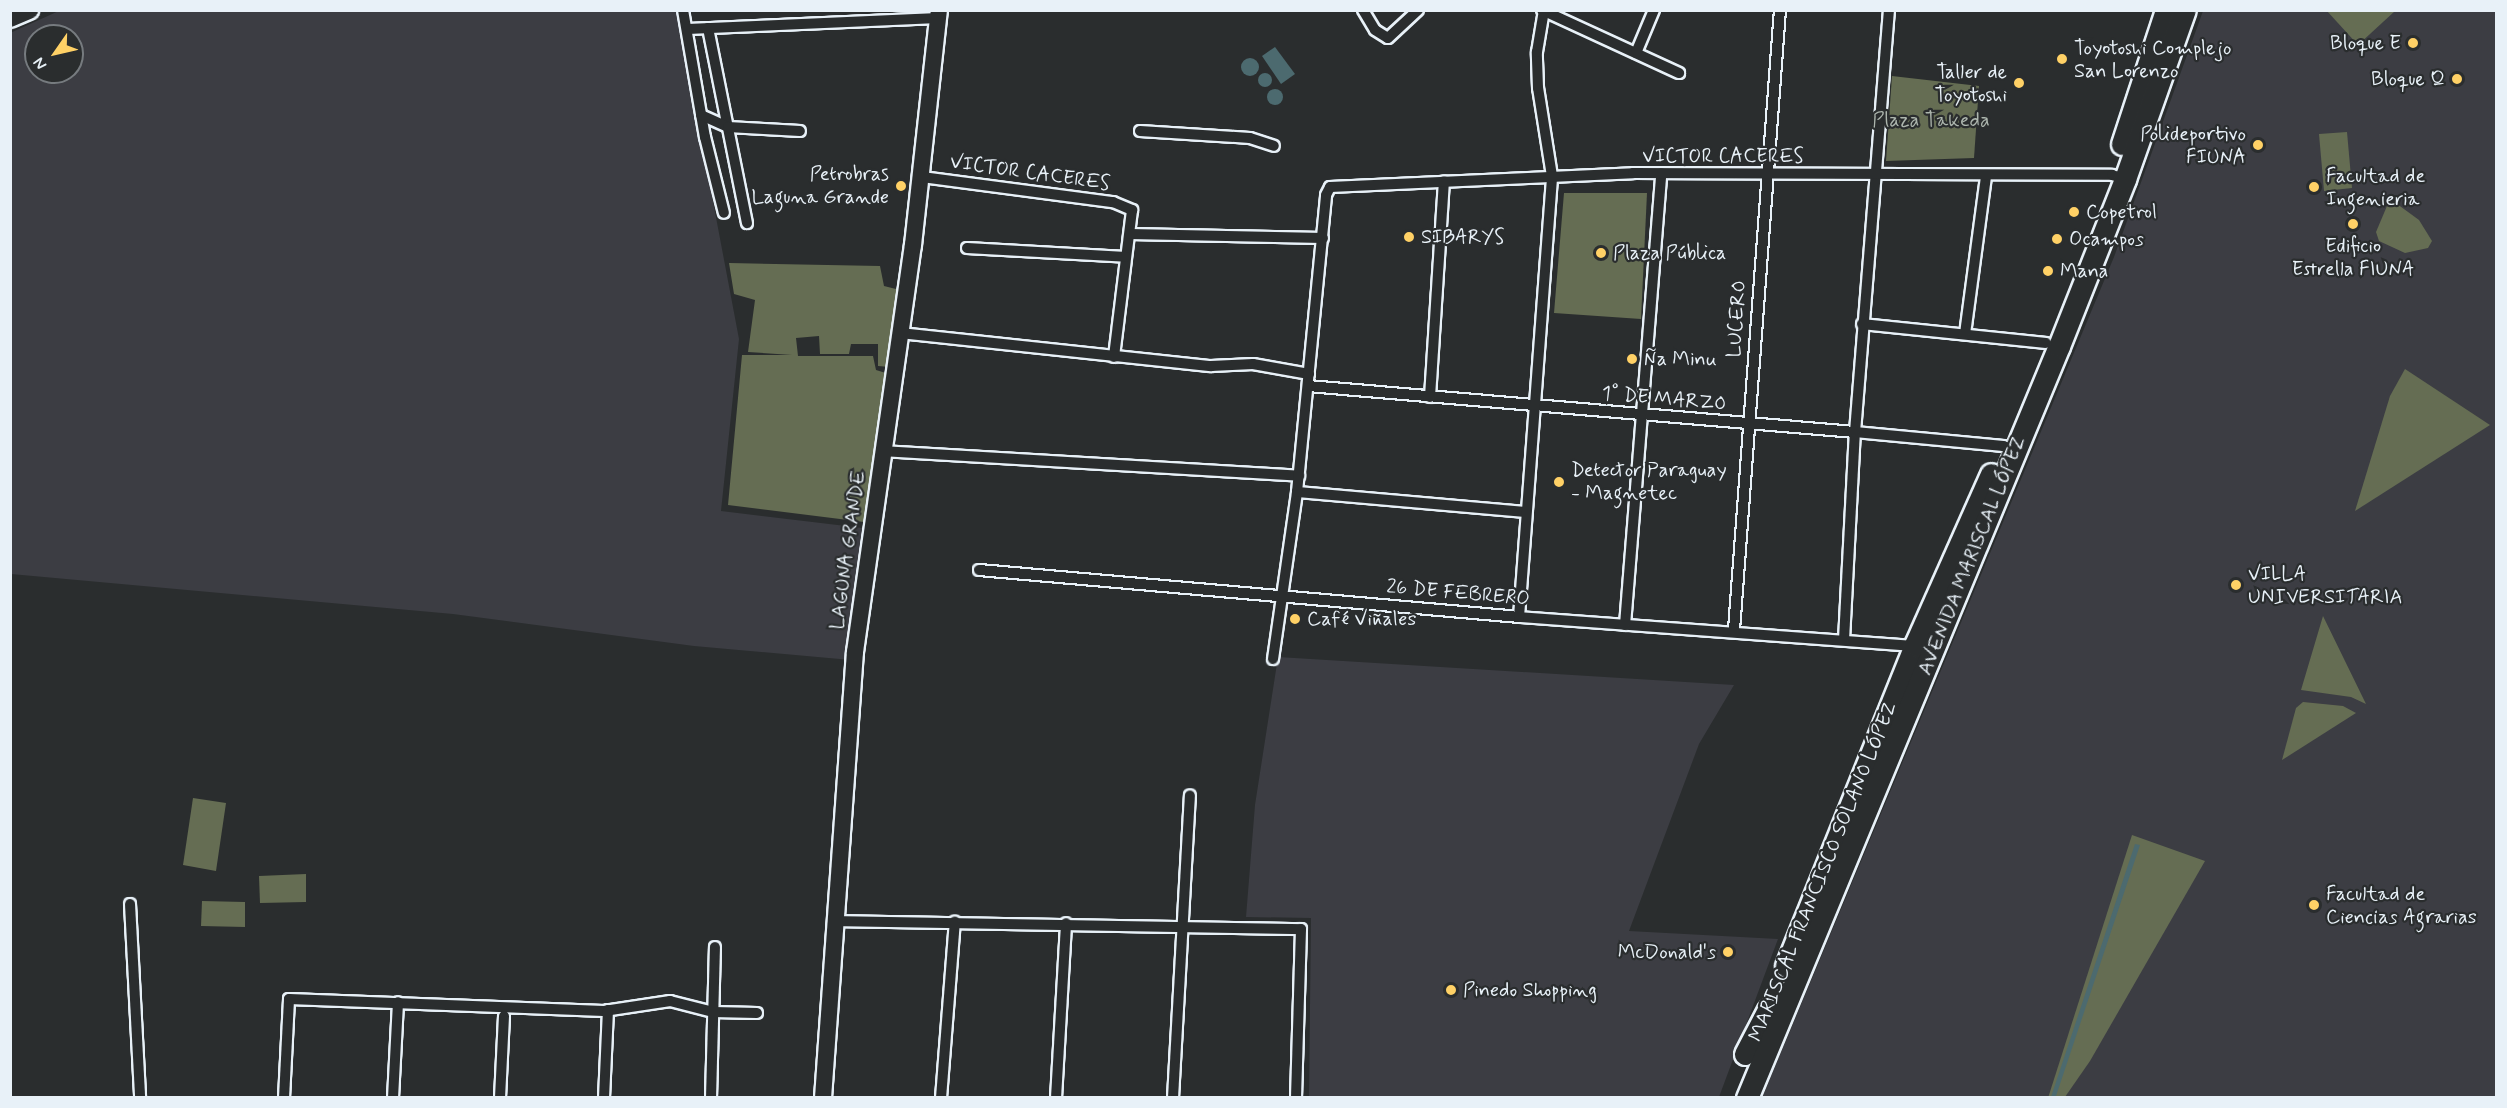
<!DOCTYPE html>
<html>
<head>
<meta charset="utf-8">
<style>
	body { margin:0 }
	#map { position:relative; width:2507px; height:1108px; overflow:hidden; background:#2a2d2e; font-family:Mynerve,sans-serif }
	div>[style] { position:absolute }
	[style*='--x'] { left:calc(var(--x)*1px); top:calc(var(--y)*1px); width:calc(var(--w)*1px); rotate:calc(var(--a)*1deg) }
	.built>* { inset:0; background:#3c3d43 }
	.green>* { inset:0; background:#656d53 }
	.water>* { inset:0; background:#4c6a6f }
	.round { border-radius:50% }
	.roads { filter:drop-shadow(2px 0 #e8f1f8) drop-shadow(-2px 0 #e8f1f8) drop-shadow(0 2px #e8f1f8) drop-shadow(0 -2px #e8f1f8) }
	.street>* { height:10px; margin:-5px; padding:0 5px; transform-origin:5px; border-radius:5px; background:#2a2d2e }
	.secondary>* { height:16px; margin:-8px; padding:0 8px; transform-origin:8px; border-radius:8px; background:#2a2d2e }
	.primary>* { height:18px; margin:-9px; padding:0 9px; transform-origin:9px; border-radius:9px; background:#2a2d2e }
	.highway>* { height:21px; margin:-10.5px; padding:0 10.5px; transform-origin:10.5px; border-radius:10.5px; background:#2a2d2e }
	.dots>* { width:16px; height:16px; translate:-50% -50%; box-sizing:border-box; border:3px solid #2a2d2e; border-radius:50% }
	span { translate:-50% -50%; white-space:nowrap; text-align:center; line-height:1.15; -webkit-text-stroke:4.5px #2a2d2e; paint-order:stroke }
	.poi-label { font-size:20px; color:#e8f1f8 }
	.right { translate:-100% -50%; text-align:right }
	.left { translate:0 -50%; text-align:left }
	.park-label { font-size:20px; color:#adb6ae }
	.street-label { font-size:20px; color:#e8f1f8 }
	.frame { position:absolute; inset:0; border:12px solid #e8f1f8; pointer-events:none }
	.north { position:absolute; left:24px; top:24px; width:60px; height:60px; box-sizing:border-box; background:#2a2d2e; border:2px solid #767b7f; border-radius:50%; rotate:236deg; font-size:16px; font-weight:700; line-height:24px; text-align:center; color:#e8f1f8 }
	.north::after { content:''; display:block; margin:auto; width:21px; height:27px; background:#ffd166; clip-path:polygon(50% 0,100% 100%,50% 72%,0 100%) }
</style>
</head>
<body>
<div id="map">
	<div class="built">
		<div style="clip-path:polygon(evenodd,61px 10px,677px 11px,739px 339px,721px 511px,871px 529px,851px 660px,694px 646px,453px 614px,11px 574px,10px 33px,61px 10px,36px 36px,72px 36px,72px 72px,36px 72px,36px 36px)"></div>
		<div style="clip-path:polygon(2203px 11px,2496px 11px,2496px 1097px,1762px 1098px,2114px 257px)"></div>
		<div style="clip-path:polygon(1278px 657px,1734px 685px,1699px 744px,1629px 931px,1778px 939px,1719px 1097px,1309px 1096px,1311px 918px,1246px 917px,1255px 805px)"></div>
	</div>
	<div class="green">
		<div style="clip-path:polygon(2327px 11px,2395px 11px,2358px 45px)"></div>
		<div style="clip-path:polygon(1892px 76px,1979px 86px,1974px 158px,1886px 161px)"></div>
		<div style="clip-path:polygon(2347px 132px,2352px 188px,2324px 191px,2319px 134px)"></div>
		<div style="clip-path:polygon(1564px 193px,1647px 193px,1641px 319px,1554px 313px)"></div>
		<div style="clip-path:polygon(2393px 201px,2419px 220px,2432px 241px,2428px 248px,2405px 253px,2379px 241px,2376px 232px,2387px 206px)"></div>
		<div style="clip-path:polygon(729px 263px,880px 266px,884px 286px,896px 289px,900px 302px,890px 367px,878px 366px,878px 344px,851px 344px,849px 354px,820px 354px,819px 336px,796px 338px,798px 356px,873px 356px,876px 370px,889px 374px,864px 522px,728px 505px,742px 355px,792px 355px,748px 352px,755px 300px,734px 294px)"></div>
		<div style="clip-path:polygon(2405px 369px,2490px 425px,2355px 511px,2390px 396px)"></div>
		<div style="clip-path:polygon(2323px 616px,2366px 704px,2351px 697px,2301px 690px)"></div>
		<div style="clip-path:polygon(2303px 702px,2343px 706px,2356px 713px,2282px 760px,2296px 708px)"></div>
		<div style="clip-path:polygon(193px 798px,226px 803px,216px 871px,183px 865px)"></div>
		<div style="clip-path:polygon(2132px 835px,2205px 861px,2090px 1061px,2065px 1097px,2048px 1098px)"></div>
		<div style="clip-path:polygon(306px 874px,306px 902px,260px 903px,259px 876px)"></div>
		<div style="clip-path:polygon(202px 901px,245px 902px,245px 927px,201px 926px)"></div>
	</div>
	<div class="water">
		<div style="clip-path:polygon(1275px 47px,1295px 74px,1281px 84px,1262px 56px)"></div>
		<div class="round" style="left:1241px;top:58px;width:18px;height:18px"></div>
		<div class="round" style="left:1258px;top:73px;width:14px;height:14px"></div>
		<div class="round" style="left:1267px;top:89px;width:16px;height:16px"></div>
		<div style="clip-path:polygon(2135px 844px,2140px 845px,2056px 1096px,2051px 1097px)"></div>
	</div>
	<div class="roads">
		<div class="street">
			<div style="--x:683;--y:10;--w:129;--a:80.2"></div>
			<div style="--x:705;--y:137;--w:78;--a:76"></div>
			<div style="--x:1363;--y:10;--w:23;--a:59"></div>
			<div style="--x:1375;--y:30;--w:15;--a:32"></div>
			<div style="--x:1388;--y:38;--w:41;--a:-43"></div>
			<div style="--x:1542;--y:10;--w:151;--a:24.7"></div>
			<div style="--x:708;--y:28;--w:199;--a:78.7"></div>
			<div style="--x:687;--y:29;--w:252;--a:-2.5"></div>
			<div style="--x:1636;--y:53;--w:47;--a:-67.3"></div>
			<div style="--x:701;--y:115;--w:30;--a:24"></div>
			<div style="--x:728;--y:127;--w:72;--a:3.2"></div>
			<div style="--x:1140;--y:131;--w:110;--a:3.6"></div>
			<div style="--x:1250;--y:138;--w:25;--a:18"></div>
			<div style="--x:922;--y:177;--w:193;--a:7.5"></div>
			<div style="--x:1113;--y:202;--w:21;--a:23"></div>
			<div style="--x:1132;--y:210;--w:148;--a:97"></div>
			<div style="--x:1130;--y:234;--w:193;--a:1.2"></div>
			<div style="--x:967;--y:248;--w:159;--a:3.2"></div>
			<div style="--x:1862;--y:324;--w:185;--a:5.9"></div>
			<div style="--x:900;--y:333;--w:313;--a:6.1"></div>
			<div style="--x:1211;--y:366;--w:42;--a:-2.7"></div>
			<div style="--x:1253;--y:364;--w:57;--a:10.1"></div>
			<div style="--x:1965;--y:334;--w:158;--a:-82.4"></div>
			<div style="--x:1308;--y:386;--w:549;--a:4.81"></div>
			<div style="--x:1855;--y:432;--w:149;--a:5.4"></div>
			<div style="--x:2003;--y:446;--w:14;--a:17"></div>
			<div style="--x:1430;--y:397;--w:216;--a:-86.3"></div>
			<div style="--x:882;--y:451;--w:418;--a:3.4"></div>
			<div style="--x:1297;--y:492;--w:230;--a:5"></div>
			<div style="--x:979;--y:570;--w:542;--a:4.97"></div>
			<div style="--x:1519;--y:617;--w:398;--a:4.2"></div>
			<div style="--x:1519;--y:617;--w:442;--a:-85.7"></div>
			<div style="--x:1552;--y:176;--w:89;--a:-99"></div>
			<div style="--x:1538;--y:88;--w:36;--a:-92"></div>
			<div style="--x:1537;--y:52;--w:43;--a:-80.5"></div>
			<div style="--x:1625;--y:625;--w:453;--a:-85.4"></div>
			<div style="--x:1734;--y:630;--w:622;--a:-85.76"></div>
			<div style="--x:1844;--y:640;--w:208;--a:-87"></div>
			<div style="--x:1855;--y:432;--w:423;--a:-85.4"></div>
			<div style="--x:1273;--y:659;--w:169;--a:-81.8"></div>
			<div style="--x:1297;--y:492;--w:298;--a:-84.4"></div>
			<div style="--x:1326;--y:195;--w:9;--a:-63"></div>
			<div style="--x:1330;--y:187;--w:303;--a:-2.6"></div>
			<div style="--x:1633;--y:173;--w:479;--a:0.2"></div>
			<div style="--x:2112;--y:175;--w:14;--a:17"></div>
			<div style="--x:130;--y:904;--w:194;--a:87"></div>
			<div style="--x:836;--y:921;--w:465;--a:1"></div>
			<div style="--x:1301;--y:929;--w:169;--a:91.7"></div>
			<div style="--x:284;--y:1098;--w:99;--a:-87.1"></div>
			<div style="--x:289;--y:999;--w:315;--a:2.2"></div>
			<div style="--x:604;--y:1011;--w:67;--a:-8.6"></div>
			<div style="--x:670;--y:1001;--w:44;--a:14.3"></div>
			<div style="--x:713;--y:1012;--w:44;--a:1.3"></div>
			<div style="--x:393;--y:1098;--w:96;--a:-87"></div>
			<div style="--x:500;--y:1098;--w:82;--a:-87.2"></div>
			<div style="--x:604;--y:1098;--w:88;--a:-87.4"></div>
			<div style="--x:711;--y:1098;--w:151;--a:-88.5"></div>
			<div style="--x:941;--y:1098;--w:177;--a:-85.5"></div>
			<div style="--x:1056;--y:1098;--w:175;--a:-86.7"></div>
			<div style="--x:1173;--y:1098;--w:303;--a:-86.8"></div>
		</div>
		<div class="secondary">
			<div style="--x:823;--y:1098;--w:447;--a:-85.9"></div>
			<div style="--x:855;--y:652;--w:411;--a:-81.9"></div>
			<div style="--x:913;--y:245;--w:236;--a:-83.7"></div>
		</div>
		<div class="primary">
			<div style="--x:10;--y:18;--w:21;--a:-23"></div>
		</div>
		<div class="highway">
			<div style="--x:2122;--y:144;--w:141;--a:-71.8"></div>
			<div style="--x:1786;--y:966;--w:346;--a:-68.1"></div>
			<div style="--x:1915;--y:645;--w:187;--a:-66"></div>
			<div style="--x:1745;--y:1054;--w:50;--a:-62.4"></div>
			<div style="--x:1747;--y:1098;--w:814;--a:-67.47"></div>
			<div style="--x:2059;--y:346;--w:180;--a:-68.4"></div>
			<div style="--x:2125;--y:179;--w:179;--a:-70.5"></div>
		</div>
	</div>
	<div class="dots">
		<div style="left:2413px;top:43px;background:#ffd166"></div>
		<div style="left:2062px;top:59px;background:#ffd166"></div>
		<div style="left:2457px;top:79px;background:#ffd166"></div>
		<div style="left:2019px;top:83px;background:#ffd166"></div>
		<div style="left:2258px;top:145px;background:#ffd166"></div>
		<div style="left:901px;top:186px;background:#ffd166"></div>
		<div style="left:2314px;top:187px;background:#ffd166"></div>
		<div style="left:2074px;top:212px;background:#ffd166"></div>
		<div style="left:2353px;top:224px;background:#ffd166"></div>
		<div style="left:1409px;top:237px;background:#ffd166"></div>
		<div style="left:2057px;top:239px;background:#ffd166"></div>
		<div style="left:1601px;top:253px;background:#ffd166"></div>
		<div style="left:2048px;top:271px;background:#ffd166"></div>
		<div style="left:1632px;top:359px;background:#ffd166"></div>
		<div style="left:1559px;top:482px;background:#ffd166"></div>
		<div style="left:2236px;top:585px;background:#ffd166"></div>
		<div style="left:1295px;top:619px;background:#ffd166"></div>
		<div style="left:2314px;top:905px;background:#ffd166"></div>
		<div style="left:1728px;top:952px;background:#ffd166"></div>
		<div style="left:1451px;top:990px;background:#ffd166"></div>
	</div>
	<div class="poi-label">
		<span class="right" style="left:2401px;top:43px">Bloque E</span>
		<span class="left" style="left:2074px;top:60px">Toyotoshi Complejo<br>San Lorenzo</span>
		<span class="right" style="left:2007px;top:84px">Taller de<br>Toyotoshi</span>
		<span class="right" style="left:2445px;top:79px">Bloque Q</span>
		<span class="right" style="left:2246px;top:146px">Polideportivo<br>FIUNA</span>
		<span class="right" style="left:889px;top:186px">Petrobras<br>Laguna Grande</span>
		<span class="left" style="left:2326px;top:188px">Facultad de<br>Ingenieria</span>
		<span class="left" style="left:2086px;top:212px">Copetrol</span>
		<span class="left" style="left:1421px;top:237px">SIBARYS</span>
		<span class="left" style="left:2069px;top:239px">Ocampos</span>
		<span style="left:2353px;top:258px">Edificio<br>Estrella FIUNA</span>
		<span class="left" style="left:1613px;top:253px">Plaza Pública</span>
		<span class="left" style="left:2060px;top:271px">Mana</span>
		<span class="left" style="left:1644px;top:359px">Ña Minu</span>
		<span class="left" style="left:1571px;top:482px">Detector Paraguay<br>- Magnetec</span>
		<span class="left" style="left:2248px;top:586px">VILLA<br>UNIVERSITARIA</span>
		<span class="left" style="left:1307px;top:619px">Café Viñales</span>
		<span class="left" style="left:2326px;top:906px">Facultad de<br>Ciencias Agrarias</span>
		<span class="right" style="left:1716px;top:952px">McDonald's</span>
		<span class="left" style="left:1463px;top:990px">Pinedo Shopping</span>
	</div>
	<div class="park-label">
		<span style="left:1931px;top:120px">Plaza Takeda</span>
	</div>
	<div class="street-label">
		<span style="left:1723px;top:156px">VICTOR CACERES</span>
		<span style="left:1030px;top:173px;rotate:8deg">VICTOR CACERES</span>
		<span style="left:1737px;top:319px;rotate:-86deg">LUCERO</span>
		<span style="left:1664px;top:399px;rotate:5deg">1° DE MARZO</span>
		<span style="left:848px;top:550px;rotate:-82deg">LAGUNA GRANDE</span>
		<span style="left:1972px;top:556px;rotate:-68deg">AVENIDA MARISCAL LÓPEZ</span>
		<span style="left:1458px;top:593px;rotate:5deg">26 DE FEBRERO</span>
		<span style="left:1823px;top:872px;rotate:-68deg">MARISCAL FRANCISCO SOLANO LÓPEZ</span>
	</div>
	<div class="frame"></div>
	<div class="north">N</div>
</div>
</body>
</html>
